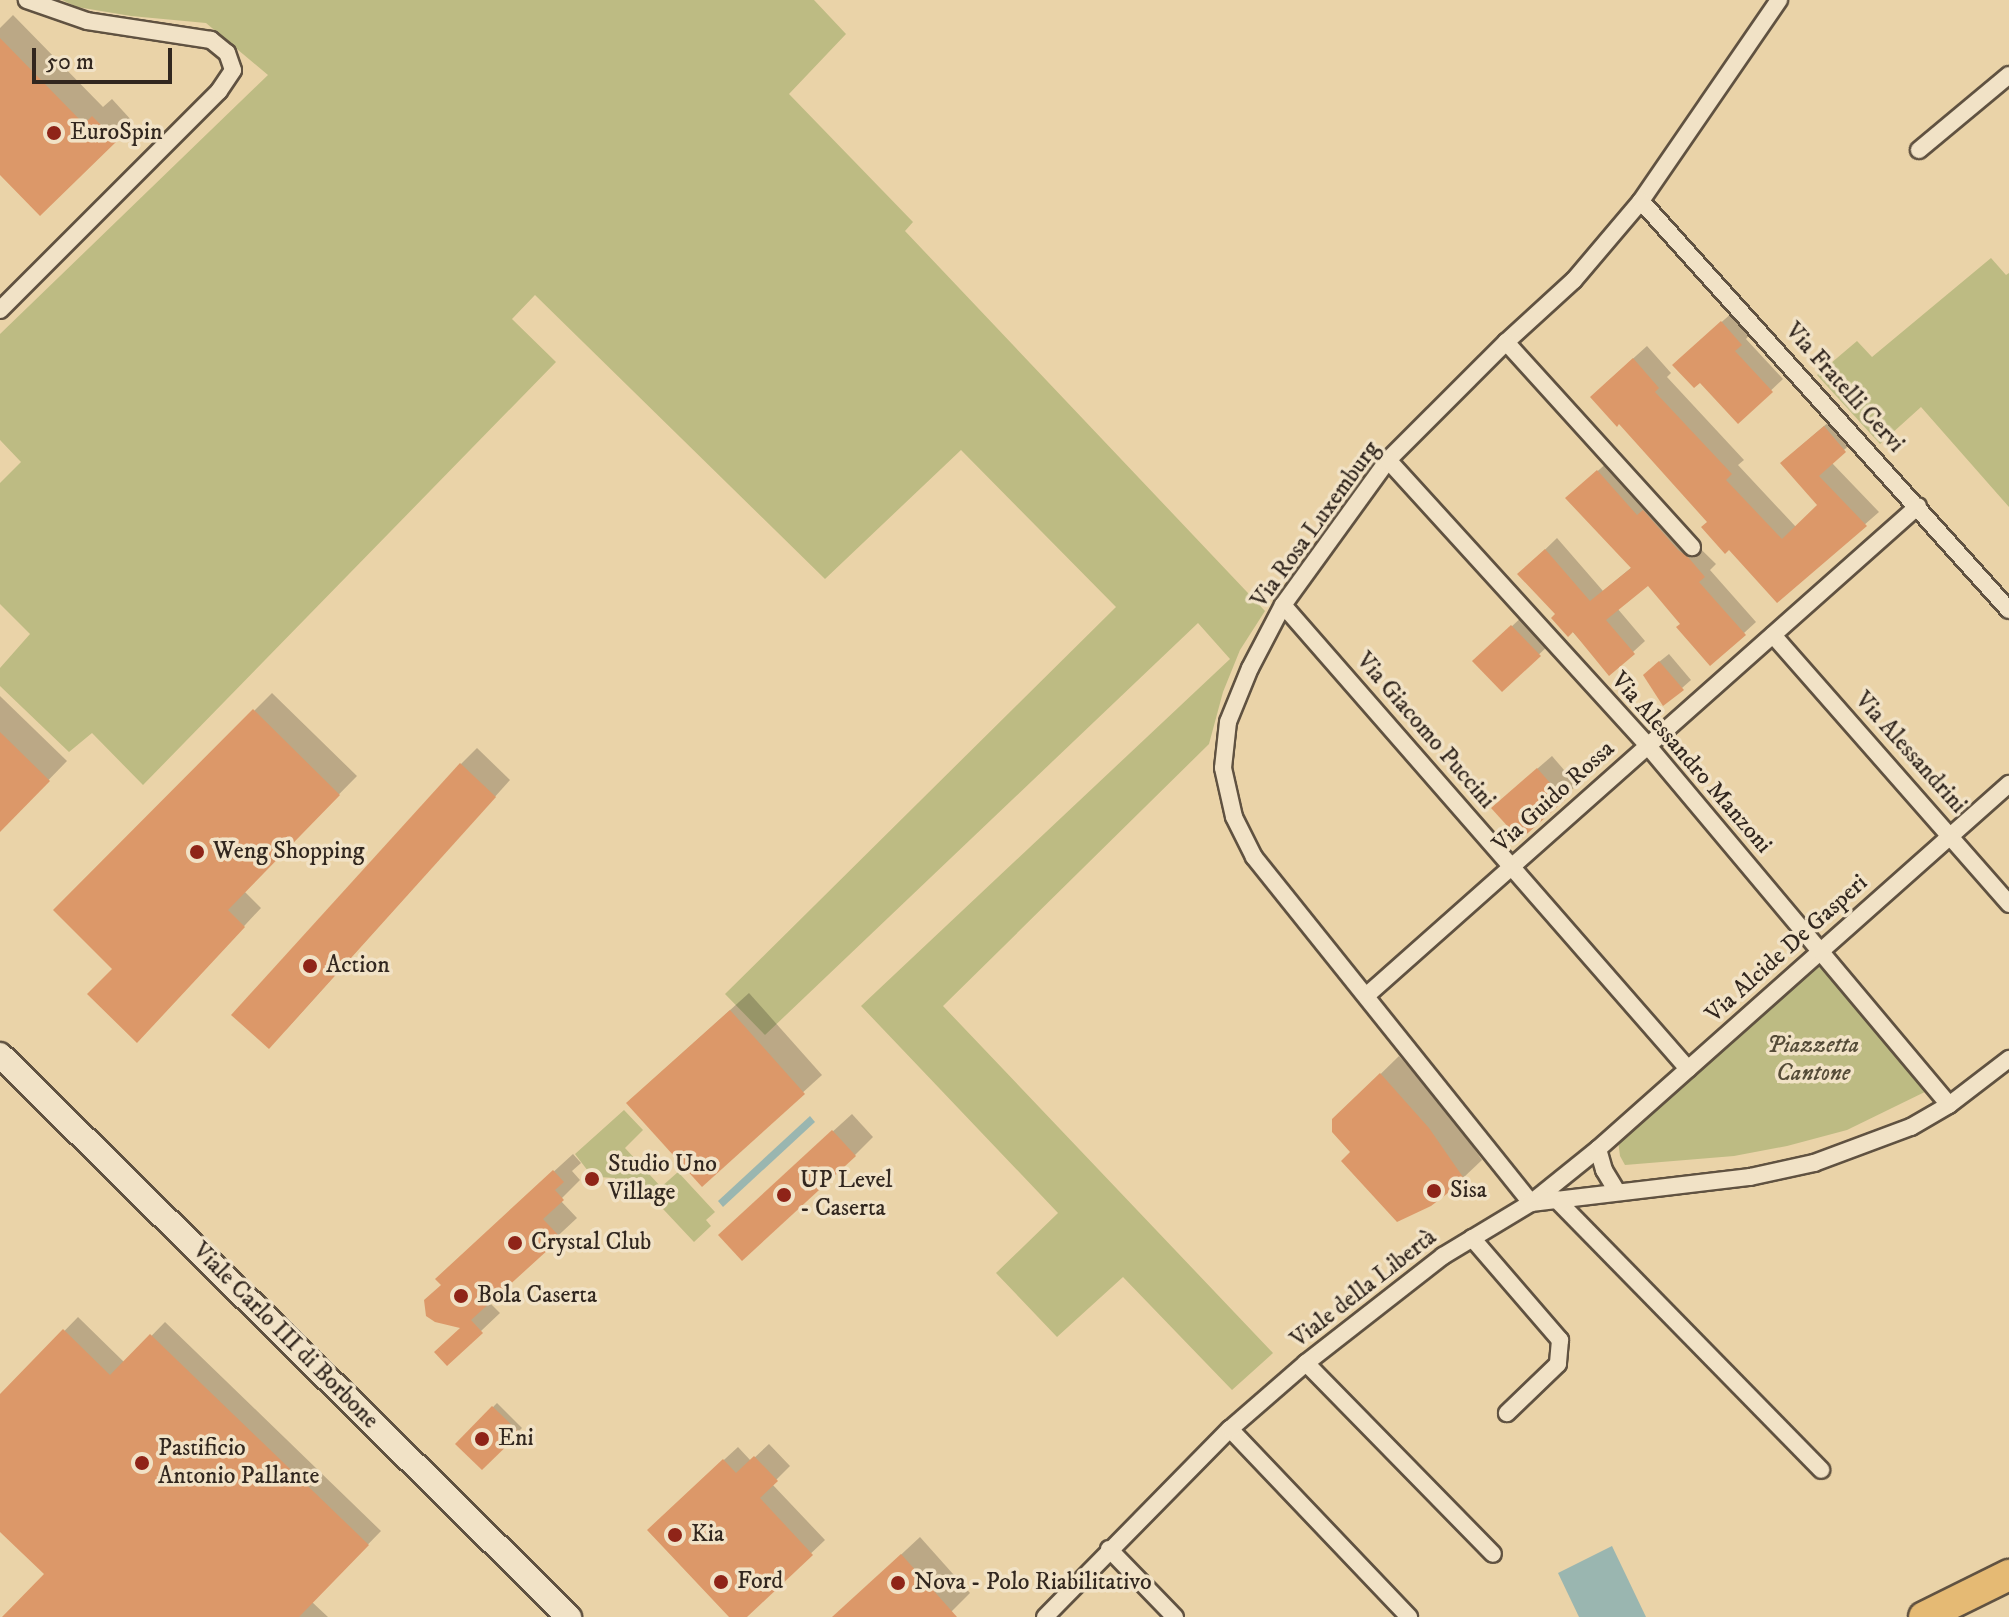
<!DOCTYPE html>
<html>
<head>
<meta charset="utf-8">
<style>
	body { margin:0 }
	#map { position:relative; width:2009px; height:1617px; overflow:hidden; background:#ead3a8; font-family:"IM FELL DW Pica",serif }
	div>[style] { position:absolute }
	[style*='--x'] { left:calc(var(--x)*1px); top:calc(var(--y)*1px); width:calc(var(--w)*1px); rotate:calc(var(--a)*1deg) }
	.green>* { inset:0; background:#bdbb83 }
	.water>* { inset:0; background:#9ab6b0 }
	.shadow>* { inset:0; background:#0003 }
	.building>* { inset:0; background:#dc9869 }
	.roads { filter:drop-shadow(2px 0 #605241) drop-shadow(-2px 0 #605241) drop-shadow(0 2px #605241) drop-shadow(0 -2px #605241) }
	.minor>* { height:16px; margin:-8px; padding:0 8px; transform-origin:8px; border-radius:8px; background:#f1e2c6 }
	.secondary>* { height:24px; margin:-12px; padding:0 12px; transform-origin:12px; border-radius:12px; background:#f1e2c6 }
	.motorway>* { height:30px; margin:-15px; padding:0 15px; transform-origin:15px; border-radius:15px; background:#e5ba74 }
	.dots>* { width:22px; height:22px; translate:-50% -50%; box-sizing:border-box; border:4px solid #f1e2c6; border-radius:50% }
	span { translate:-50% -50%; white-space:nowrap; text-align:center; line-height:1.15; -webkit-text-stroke:7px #f1e2c6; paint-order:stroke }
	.poi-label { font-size:24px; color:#32271f }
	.left { translate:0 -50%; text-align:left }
	.street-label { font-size:24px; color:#32271f }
	.park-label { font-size:24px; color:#554c38; font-style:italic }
	.scale { position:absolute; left:32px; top:48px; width:140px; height:36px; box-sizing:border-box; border:4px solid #32271f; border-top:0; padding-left:10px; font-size:24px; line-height:28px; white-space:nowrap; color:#32271f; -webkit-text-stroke:6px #f1e2c6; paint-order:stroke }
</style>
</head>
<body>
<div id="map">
	<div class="green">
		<div style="clip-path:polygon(62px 0,814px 0,846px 34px,789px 94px,913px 222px,905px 231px,1265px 611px,1240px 650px,1223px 692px,1209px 744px,943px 1006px,1273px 1353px,1232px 1390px,1123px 1277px,1057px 1337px,996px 1273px,1058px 1213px,861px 1006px,1230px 659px,1198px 623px,765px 1035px,725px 994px,1116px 607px,961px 450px,825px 579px,535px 295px,512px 319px,556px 362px,143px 785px,92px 733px,69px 752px,0 686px,0 668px,30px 634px,0 604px,0 483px,21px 462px,0 440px,0 334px,268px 75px,206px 23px,131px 16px,77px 7px)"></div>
		<div style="clip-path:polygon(1991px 258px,2006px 275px,2009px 273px,2009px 507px,1921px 407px,1880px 444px,1817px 375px,1857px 341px,1872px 357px)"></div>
		<div style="clip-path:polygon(1821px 950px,1935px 1087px,1847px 1130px,1787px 1146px,1734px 1156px,1625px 1165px,1620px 1156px,1617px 1132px)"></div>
		<div style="clip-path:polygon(624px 1110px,643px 1130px,625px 1148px,661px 1187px,678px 1172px,715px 1212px,706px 1220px,711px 1226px,694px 1242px,633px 1177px,615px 1191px,615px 1178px,598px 1177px,588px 1183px,588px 1171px,575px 1154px)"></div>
	</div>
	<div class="water">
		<div style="clip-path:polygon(810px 1116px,815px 1122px,723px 1207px,718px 1201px)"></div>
		<div style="clip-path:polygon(1612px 1546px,1646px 1617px,1579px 1617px,1558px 1573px)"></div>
	</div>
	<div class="shadow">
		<div style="clip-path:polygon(13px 15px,103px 107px,112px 99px,133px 122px,40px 213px,0 172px,0 28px)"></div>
		<div style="clip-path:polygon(1734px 311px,1752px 332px,1746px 339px,1783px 379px,1738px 422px,1700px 380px,1687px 353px)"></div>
		<div style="clip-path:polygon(1647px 346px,1671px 373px,1667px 377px,1744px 460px,1738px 465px,1796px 527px,1819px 505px,1796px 450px,1838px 414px,1858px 437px,1831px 462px,1879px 512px,1777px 601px,1709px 522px,1606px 383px)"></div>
		<div style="clip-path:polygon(1610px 460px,1716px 564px,1710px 570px,1756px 622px,1744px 633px,1682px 624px,1648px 583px,1617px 608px,1645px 641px,1610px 673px,1520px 574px,1557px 538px,1603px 591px,1632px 567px,1580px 487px)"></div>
		<div style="clip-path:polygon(1526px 613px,1553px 641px,1502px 690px,1475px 661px)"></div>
		<div style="clip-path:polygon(1669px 654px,1691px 680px,1682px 688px,1654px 666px)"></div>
		<div style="clip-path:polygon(272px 693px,357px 776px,244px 891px,261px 908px,154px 1023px,115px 969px,56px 910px)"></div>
		<div style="clip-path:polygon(0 696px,67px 761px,0 830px)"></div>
		<div style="clip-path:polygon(477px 748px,510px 780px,285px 1031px,461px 764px)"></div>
		<div style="clip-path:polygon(1552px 756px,1577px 785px,1520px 838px,1507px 795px)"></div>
		<div style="clip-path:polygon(749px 993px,822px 1075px,702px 1184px,647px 1085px)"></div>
		<div style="clip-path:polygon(1399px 1056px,1447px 1110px,1482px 1160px,1463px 1178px,1353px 1152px,1353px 1101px)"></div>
		<div style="clip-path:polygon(852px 1114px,873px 1137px,855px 1155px,739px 1217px)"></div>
		<div style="clip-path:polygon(573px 1154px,581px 1163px,572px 1171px,580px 1180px,560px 1200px,577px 1218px,488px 1301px,500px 1313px,481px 1331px,463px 1326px,443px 1284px,456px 1261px)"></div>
		<div style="clip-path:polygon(78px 1317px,125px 1363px,165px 1322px,381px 1531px,312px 1602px,328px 1617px,5px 1617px,47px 1574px,0 1529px,0 1397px)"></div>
		<div style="clip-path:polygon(497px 1403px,522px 1428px,482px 1468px,457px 1444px)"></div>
		<div style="clip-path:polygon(769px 1444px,790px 1466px,772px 1484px,825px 1540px,744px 1617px,732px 1617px,663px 1516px,738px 1447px,751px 1461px)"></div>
		<div style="clip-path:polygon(920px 1537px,970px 1593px,946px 1617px,834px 1617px)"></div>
	</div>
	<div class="building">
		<div style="clip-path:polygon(0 38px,84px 124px,92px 116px,117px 141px,40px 216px,0 175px)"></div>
		<div style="clip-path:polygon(1721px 321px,1742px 345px,1735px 351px,1773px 392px,1738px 424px,1700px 383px,1694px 388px,1672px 365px)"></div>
		<div style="clip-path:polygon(1633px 358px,1659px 388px,1655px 392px,1732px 474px,1726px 480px,1782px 539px,1817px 505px,1780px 463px,1824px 426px,1846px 452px,1819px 476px,1867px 526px,1777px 603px,1729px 550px,1725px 554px,1701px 527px,1707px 522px,1619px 424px,1617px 427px,1590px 397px)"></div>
		<div style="clip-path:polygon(1597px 470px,1637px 515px,1643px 510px,1678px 550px,1688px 557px,1705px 577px,1699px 582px,1746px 635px,1710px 666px,1676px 627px,1680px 624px,1648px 586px,1606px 620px,1635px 654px,1609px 676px,1573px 632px,1568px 637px,1551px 618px,1555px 614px,1517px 574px,1545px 549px,1590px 601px,1631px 568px,1565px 498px)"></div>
		<div style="clip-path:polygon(1511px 625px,1541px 656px,1502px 692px,1472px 661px)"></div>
		<div style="clip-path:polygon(1659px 661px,1684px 690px,1663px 706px,1643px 675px)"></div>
		<div style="clip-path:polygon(253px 709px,340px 795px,228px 910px,245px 927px,137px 1043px,87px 994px,112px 969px,53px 910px)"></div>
		<div style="clip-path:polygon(0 732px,50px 781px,0 832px)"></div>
		<div style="clip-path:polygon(460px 763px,496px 797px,269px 1049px,231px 1015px)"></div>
		<div style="clip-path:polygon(1537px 768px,1565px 800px,1520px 840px,1491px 808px)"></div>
		<div style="clip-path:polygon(730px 1010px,805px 1094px,702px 1187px,626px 1103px)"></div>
		<div style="clip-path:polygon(1380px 1073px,1429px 1128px,1465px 1180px,1431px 1206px,1397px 1222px,1341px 1161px,1350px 1152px,1332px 1132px,1332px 1119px)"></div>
		<div style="clip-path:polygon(832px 1130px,856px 1156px,742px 1261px,718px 1235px)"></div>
		<div style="clip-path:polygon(553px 1170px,564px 1182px,555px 1190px,564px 1200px,543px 1219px,561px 1238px,471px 1320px,483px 1333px,447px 1366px,434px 1352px,460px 1328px,435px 1322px,426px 1316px,424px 1300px,441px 1285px,435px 1279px)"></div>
		<div style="clip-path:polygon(63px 1329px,110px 1375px,150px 1334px,369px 1545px,299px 1617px,2px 1617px,44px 1574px,0 1532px,0 1394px)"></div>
		<div style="clip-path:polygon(492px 1406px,520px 1433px,482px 1470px,455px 1444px)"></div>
		<div style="clip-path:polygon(754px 1456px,778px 1481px,760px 1498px,813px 1555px,747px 1617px,729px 1617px,647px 1530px,723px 1459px,736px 1473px)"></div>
		<div style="clip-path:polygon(901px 1554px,957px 1617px,832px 1617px)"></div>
	</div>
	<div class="roads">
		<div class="minor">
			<div style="--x:1779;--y:0;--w:244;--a:124.5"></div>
			<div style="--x:1641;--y:201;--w:104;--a:130.3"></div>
			<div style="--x:1574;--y:280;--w:92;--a:137.6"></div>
			<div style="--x:1506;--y:342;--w:167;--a:135"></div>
			<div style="--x:1388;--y:460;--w:179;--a:125.9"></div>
			<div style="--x:1283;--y:605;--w:71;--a:117.6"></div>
			<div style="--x:1250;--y:668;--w:58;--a:112.2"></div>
			<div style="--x:1228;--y:722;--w:46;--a:96.2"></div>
			<div style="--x:1223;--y:768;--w:50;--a:77.3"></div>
			<div style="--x:1234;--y:817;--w:45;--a:63.4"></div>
			<div style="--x:1254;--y:857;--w:443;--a:51.3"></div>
			<div style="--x:1531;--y:1203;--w:86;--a:-38.9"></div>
			<div style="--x:1598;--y:1149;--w:550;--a:-41.61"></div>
			<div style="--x:1919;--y:150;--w:117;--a:-39.8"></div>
			<div style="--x:1641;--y:201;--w:550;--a:48.02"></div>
			<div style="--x:0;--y:310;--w:310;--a:-45"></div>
			<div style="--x:219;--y:91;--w:25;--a:-56"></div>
			<div style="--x:233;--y:70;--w:18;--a:-109"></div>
			<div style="--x:227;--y:53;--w:21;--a:-141"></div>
			<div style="--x:211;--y:40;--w:125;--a:-171.3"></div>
			<div style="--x:87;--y:21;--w:64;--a:-160.7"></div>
			<div style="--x:1506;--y:342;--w:277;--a:47.8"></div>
			<div style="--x:1388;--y:460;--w:387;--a:47.7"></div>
			<div style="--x:1648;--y:746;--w:468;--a:50"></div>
			<div style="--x:1283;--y:605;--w:616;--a:48.88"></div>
			<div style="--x:1773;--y:635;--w:358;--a:48.7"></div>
			<div style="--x:1366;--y:996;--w:738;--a:-41.59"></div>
			<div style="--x:1598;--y:1149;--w:22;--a:74"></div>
			<div style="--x:1604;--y:1170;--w:23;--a:59"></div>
			<div style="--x:1556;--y:1199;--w:379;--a:45.6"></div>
			<div style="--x:1472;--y:1238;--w:135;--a:49.2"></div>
			<div style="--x:1560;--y:1340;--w:24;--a:95"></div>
			<div style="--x:1558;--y:1364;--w:71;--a:136.1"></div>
			<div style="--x:1306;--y:1363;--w:267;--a:45.6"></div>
			<div style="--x:1230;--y:1429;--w:260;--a:46.4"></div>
			<div style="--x:1109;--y:1549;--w:95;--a:45.9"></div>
			<div style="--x:1045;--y:1617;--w:264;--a:-45.5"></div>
			<div style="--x:1230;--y:1429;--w:101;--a:-41"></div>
			<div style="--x:1306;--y:1363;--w:174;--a:-38"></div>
			<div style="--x:1443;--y:1256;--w:103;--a:-31.1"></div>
			<div style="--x:1531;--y:1203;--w:221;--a:-6.8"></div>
			<div style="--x:1750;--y:1177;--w:66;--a:-12.3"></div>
			<div style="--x:1814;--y:1163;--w:103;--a:-20.4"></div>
			<div style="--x:1911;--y:1127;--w:44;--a:-30.1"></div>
			<div style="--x:1949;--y:1105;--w:76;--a:-37.5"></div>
		</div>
		<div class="secondary">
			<div style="--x:0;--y:1055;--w:800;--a:44.65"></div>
		</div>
		<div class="motorway">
			<div style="--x:1924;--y:1617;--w:95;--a:-26.3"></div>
		</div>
	</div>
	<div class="dots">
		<div style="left:54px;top:133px;background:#8f2418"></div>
		<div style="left:197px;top:852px;background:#8f2418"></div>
		<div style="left:310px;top:966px;background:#8f2418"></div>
		<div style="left:592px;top:1179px;background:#8f2418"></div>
		<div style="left:1434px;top:1191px;background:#8f2418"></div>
		<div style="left:784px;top:1195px;background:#8f2418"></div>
		<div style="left:515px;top:1243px;background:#8f2418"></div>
		<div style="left:461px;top:1296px;background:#8f2418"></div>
		<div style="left:482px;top:1439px;background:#8f2418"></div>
		<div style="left:142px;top:1463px;background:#8f2418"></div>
		<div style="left:675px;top:1535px;background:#8f2418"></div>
		<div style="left:721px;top:1582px;background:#8f2418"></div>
		<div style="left:898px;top:1583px;background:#8f2418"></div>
	</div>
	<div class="poi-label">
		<span class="left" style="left:70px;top:133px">EuroSpin</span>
		<span class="left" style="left:213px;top:852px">Weng Shopping</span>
		<span class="left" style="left:326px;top:966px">Action</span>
		<span class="left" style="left:608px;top:1179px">Studio Uno<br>Village</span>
		<span class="left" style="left:800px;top:1195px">UP Level<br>- Caserta</span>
		<span class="left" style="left:1450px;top:1191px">Sisa</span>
		<span class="left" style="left:531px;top:1243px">Crystal Club</span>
		<span class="left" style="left:477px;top:1296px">Bola Caserta</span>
		<span class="left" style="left:498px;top:1439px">Eni</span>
		<span class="left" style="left:158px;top:1463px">Pastificio<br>Antonio Pallante</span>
		<span class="left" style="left:691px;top:1535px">Kia</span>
		<span class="left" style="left:737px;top:1582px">Ford</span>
		<span class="left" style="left:914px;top:1583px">Nova - Polo Riabilitativo</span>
	</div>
	<div class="street-label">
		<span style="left:1844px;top:388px;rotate:48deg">Via Fratelli Cervi</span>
		<span style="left:1316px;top:525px;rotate:-54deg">Via Rosa Luxemburg</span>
		<span style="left:1425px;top:731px;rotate:49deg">Via Giacomo Puccini</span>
		<span style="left:1910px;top:753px;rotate:48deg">Via Alessandrini</span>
		<span style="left:1691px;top:763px;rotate:49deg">Via Alessandro Manzoni</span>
		<span style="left:1554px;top:797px;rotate:-42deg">Via Guido Rossa</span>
		<span style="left:1787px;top:949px;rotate:-42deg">Via Alcide De Gasperi</span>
		<span style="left:1364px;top:1289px;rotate:-38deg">Viale della Libertà</span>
		<span style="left:285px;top:1336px;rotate:45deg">Viale Carlo III di Borbone</span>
	</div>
	<div class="park-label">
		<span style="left:1813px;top:1060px">Piazzetta<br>Cantone</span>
	</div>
	<div class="scale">50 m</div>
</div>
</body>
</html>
